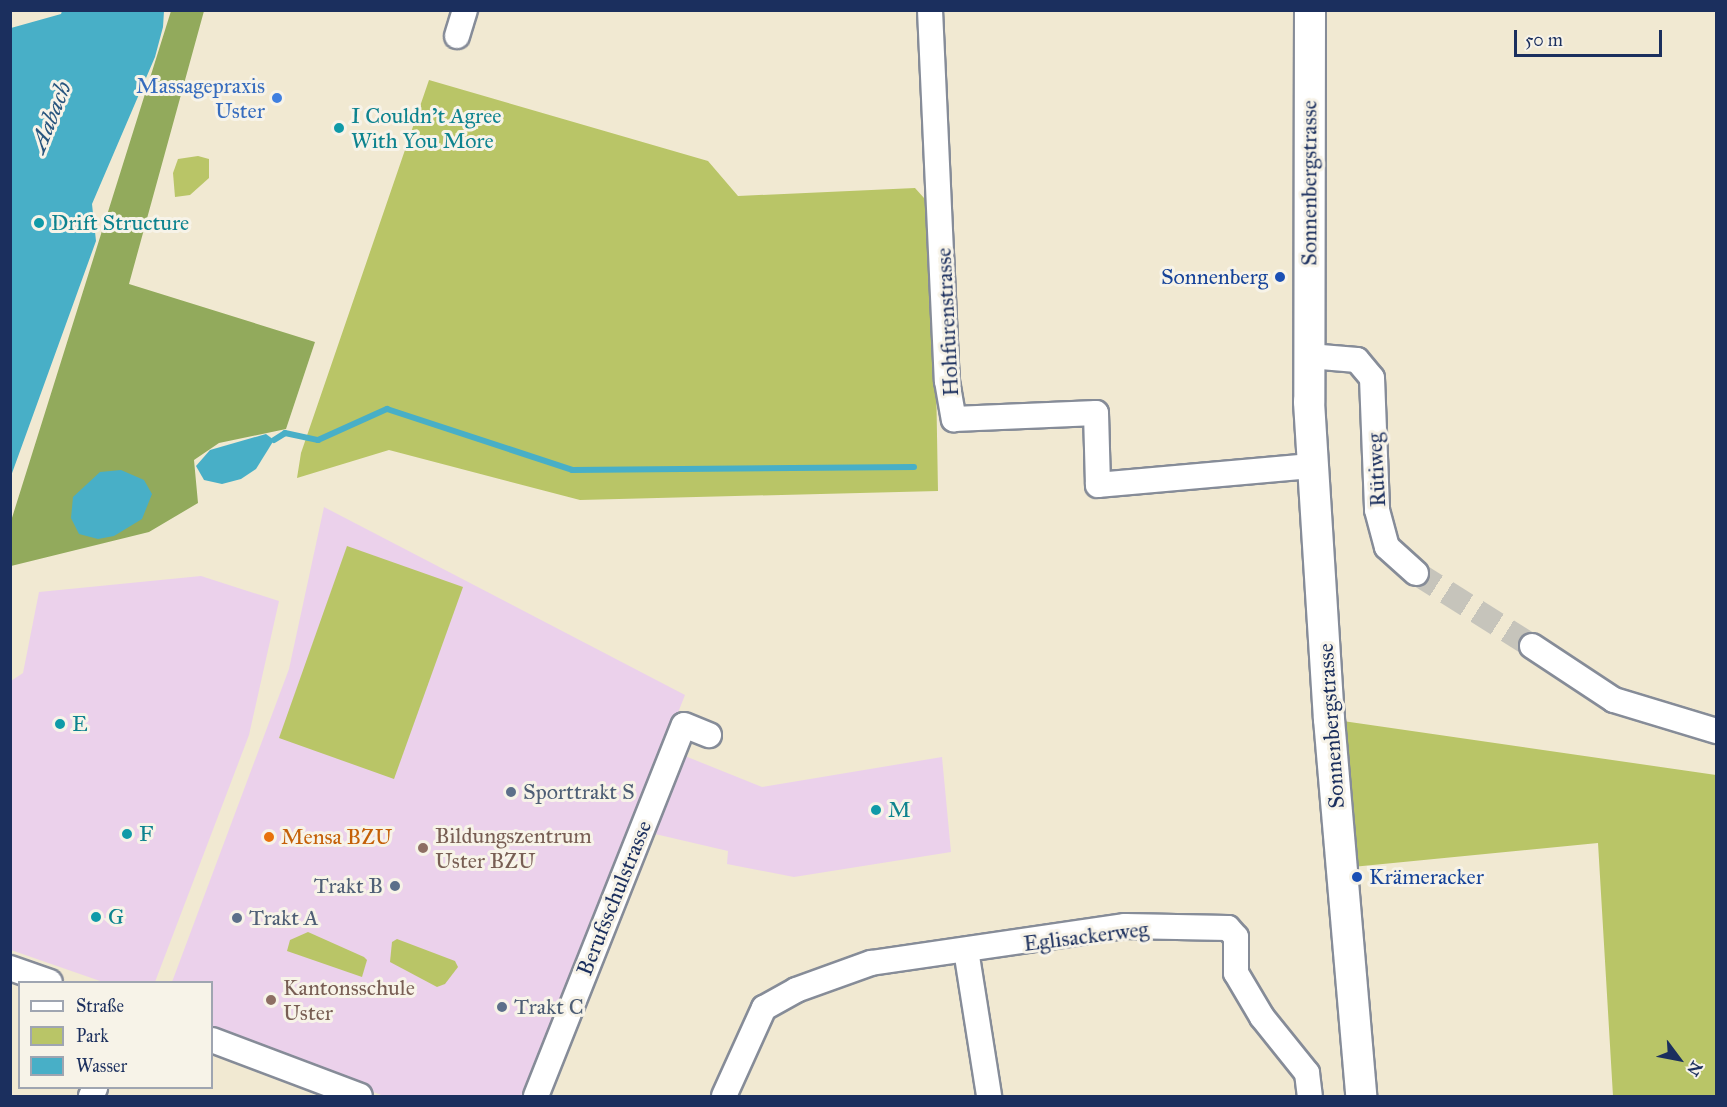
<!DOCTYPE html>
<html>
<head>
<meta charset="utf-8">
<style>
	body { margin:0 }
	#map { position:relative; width:1727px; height:1107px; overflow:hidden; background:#f1e9d2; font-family:"IM FELL Great Primer",serif }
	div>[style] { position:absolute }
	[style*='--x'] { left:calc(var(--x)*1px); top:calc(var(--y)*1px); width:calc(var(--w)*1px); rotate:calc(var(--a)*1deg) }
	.built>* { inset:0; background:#ebd1eb }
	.green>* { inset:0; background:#b9c567 }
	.forest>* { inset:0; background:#92aa5c }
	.water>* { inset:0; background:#48afc7 }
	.stream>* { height:6px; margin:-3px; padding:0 3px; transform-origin:3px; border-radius:3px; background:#48afc7 }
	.minor-tunnel>* { height:24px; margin-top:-12px; transform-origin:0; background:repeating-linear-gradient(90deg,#c6c4bb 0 24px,transparent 0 36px) }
	.roads { filter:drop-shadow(2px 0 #868c98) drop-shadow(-2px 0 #868c98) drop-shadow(0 2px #868c98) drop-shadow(0 -2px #868c98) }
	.minor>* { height:24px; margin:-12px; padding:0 12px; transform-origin:12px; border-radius:12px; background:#fff }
	.tertiary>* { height:30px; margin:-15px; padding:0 15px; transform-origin:15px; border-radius:15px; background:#fff }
	.dots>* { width:16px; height:16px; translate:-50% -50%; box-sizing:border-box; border:3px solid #f7f3e8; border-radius:50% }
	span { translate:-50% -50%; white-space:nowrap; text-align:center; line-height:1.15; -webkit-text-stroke:6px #f7f3e8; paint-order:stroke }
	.shop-label { font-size:22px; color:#366cbe }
	.right { translate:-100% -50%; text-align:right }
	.culture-label { font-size:22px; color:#0d838f }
	.left { translate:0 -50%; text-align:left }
	.street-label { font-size:22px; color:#1b2f5e }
	.transit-label { font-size:22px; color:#164399 }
	.service-label { font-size:22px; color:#4e5e75 }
	.education-label { font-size:22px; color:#785e54 }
	.food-label { font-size:22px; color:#c56008 }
	.water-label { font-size:24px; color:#28557e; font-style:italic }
	.frame { position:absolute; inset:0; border:12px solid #1b2f5e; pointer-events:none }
	.legend { position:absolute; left:18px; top:981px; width:195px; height:108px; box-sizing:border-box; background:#f7f3e8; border:2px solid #9fa5b1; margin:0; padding:8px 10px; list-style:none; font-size:18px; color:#1b2f5e }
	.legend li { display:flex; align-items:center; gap:12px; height:30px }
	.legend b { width:30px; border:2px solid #9fa5b1 }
	.north { position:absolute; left:1649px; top:1029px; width:60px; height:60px; -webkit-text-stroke:4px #f7f3e8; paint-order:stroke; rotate:122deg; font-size:16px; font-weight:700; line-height:24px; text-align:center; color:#1b2f5e }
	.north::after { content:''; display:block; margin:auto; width:21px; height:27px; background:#1b2f5e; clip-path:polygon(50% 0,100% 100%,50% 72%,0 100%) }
	.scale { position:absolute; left:1514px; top:30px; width:148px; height:27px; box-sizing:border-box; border:3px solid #1b2f5e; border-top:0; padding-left:8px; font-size:18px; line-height:21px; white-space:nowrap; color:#1b2f5e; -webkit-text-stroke:4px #f7f3e8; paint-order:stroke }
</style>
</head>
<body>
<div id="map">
	<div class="built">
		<div style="clip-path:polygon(324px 507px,685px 695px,526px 1096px,384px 1096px,212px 1032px,212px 982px,172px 982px,289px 669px)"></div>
		<div style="clip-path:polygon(201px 576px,279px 601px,249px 735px,155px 982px,103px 982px,11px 950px,11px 681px,23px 673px,39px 592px)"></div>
		<div style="clip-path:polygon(685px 756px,762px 787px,942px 757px,951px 852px,794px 877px,727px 864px,728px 851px,655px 834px)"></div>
	</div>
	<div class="green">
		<div style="clip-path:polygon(429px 80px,708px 161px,738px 196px,915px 188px,933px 208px,938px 491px,580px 500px,389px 450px,297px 478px,301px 453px)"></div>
		<div style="clip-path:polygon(198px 156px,209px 159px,209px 178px,190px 195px,175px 197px,173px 173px,178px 159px)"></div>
		<div style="clip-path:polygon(347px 546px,463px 587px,394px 779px,279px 738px)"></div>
		<div style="clip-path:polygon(1329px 719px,1716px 775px,1716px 1096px,1613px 1096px,1598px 843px,1342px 868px)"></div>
		<div style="clip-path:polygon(308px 932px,364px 957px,367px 960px,362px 977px,287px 951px,290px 940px)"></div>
		<div style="clip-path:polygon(397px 939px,455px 961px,458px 967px,445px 984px,437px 987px,390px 962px,392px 942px)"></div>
	</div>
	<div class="forest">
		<div style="clip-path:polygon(171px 11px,204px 11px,129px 284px,315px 342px,286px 429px,219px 443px,194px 460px,198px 503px,149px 532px,11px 566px,11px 521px)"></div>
	</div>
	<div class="water">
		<div style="clip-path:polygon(62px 11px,164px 11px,163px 27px,155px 57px,92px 204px,96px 241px,11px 476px,11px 28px,61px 14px)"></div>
		<div style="clip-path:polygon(266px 434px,274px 440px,256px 469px,241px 479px,222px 484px,204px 480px,196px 466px,210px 450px)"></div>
		<div style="clip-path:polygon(121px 470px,144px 480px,152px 494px,142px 519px,114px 536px,98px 539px,79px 534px,71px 518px,73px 497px,100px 472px)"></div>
	</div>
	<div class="stream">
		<div style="--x:274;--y:440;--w:13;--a:-32"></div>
		<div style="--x:285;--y:433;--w:34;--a:12"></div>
		<div style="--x:318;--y:440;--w:76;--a:-24.2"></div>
		<div style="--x:387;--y:409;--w:195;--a:18.2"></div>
		<div style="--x:572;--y:470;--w:342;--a:-0.5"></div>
	</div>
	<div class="minor-tunnel">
		<div style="--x:1416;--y:573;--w:137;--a:32.2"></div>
	</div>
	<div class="roads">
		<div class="minor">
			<div style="--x:930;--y:10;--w:371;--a:87.4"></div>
			<div style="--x:947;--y:381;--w:39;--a:80"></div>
			<div style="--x:954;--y:419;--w:142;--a:-2.4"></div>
			<div style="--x:1096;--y:413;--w:72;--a:88.4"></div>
			<div style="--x:1098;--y:485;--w:216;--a:-5.1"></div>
			<div style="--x:457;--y:36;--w:27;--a:-73"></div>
			<div style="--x:1309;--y:356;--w:48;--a:4.8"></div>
			<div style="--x:1357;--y:360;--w:23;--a:50"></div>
			<div style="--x:1372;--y:378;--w:132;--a:87.8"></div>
			<div style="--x:1377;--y:510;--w:38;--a:75"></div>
			<div style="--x:1387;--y:547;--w:39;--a:42"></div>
			<div style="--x:1532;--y:646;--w:98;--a:33.4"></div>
			<div style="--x:1614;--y:700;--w:107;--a:16.9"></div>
			<div style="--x:966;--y:950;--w:148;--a:81"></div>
			<div style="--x:10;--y:968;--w:42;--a:19.3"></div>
			<div style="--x:212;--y:1040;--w:158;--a:20.7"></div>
			<div style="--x:91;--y:1096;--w:9;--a:-63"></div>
			<div style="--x:536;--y:1096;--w:399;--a:-68.3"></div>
			<div style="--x:684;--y:725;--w:27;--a:22"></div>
			<div style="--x:724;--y:1096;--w:97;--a:-65.6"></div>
			<div style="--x:764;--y:1008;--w:37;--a:-29"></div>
			<div style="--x:796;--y:990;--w:80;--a:-19.8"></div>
			<div style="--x:871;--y:963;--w:257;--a:-8.3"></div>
			<div style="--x:1125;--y:926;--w:103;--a:1.1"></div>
			<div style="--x:1228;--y:928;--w:12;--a:48"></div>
			<div style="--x:1236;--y:937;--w:36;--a:90"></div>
			<div style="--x:1236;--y:973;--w:51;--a:59.4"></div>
			<div style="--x:1262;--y:1017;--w:72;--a:51.2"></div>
			<div style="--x:1307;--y:1073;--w:23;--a:83"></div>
		</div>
		<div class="tertiary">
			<div style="--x:1310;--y:10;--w:392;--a:90.1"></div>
			<div style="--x:1309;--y:402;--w:318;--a:86.4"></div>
			<div style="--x:1329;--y:719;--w:378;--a:85.1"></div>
		</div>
	</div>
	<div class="dots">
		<div style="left:277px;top:98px;background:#3f7fe0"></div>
		<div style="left:339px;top:128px;background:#0f9aa8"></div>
		<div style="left:39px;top:223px;background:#0f9aa8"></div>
		<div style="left:1280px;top:277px;background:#1a4fb4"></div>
		<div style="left:60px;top:724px;background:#0f9aa8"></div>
		<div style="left:511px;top:792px;background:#5c6f8a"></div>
		<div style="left:876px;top:810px;background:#0f9aa8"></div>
		<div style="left:127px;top:834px;background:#0f9aa8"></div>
		<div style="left:269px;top:837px;background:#e8710a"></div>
		<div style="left:423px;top:848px;background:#8d6e63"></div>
		<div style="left:1357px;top:877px;background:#1a4fb4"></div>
		<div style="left:395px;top:886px;background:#5c6f8a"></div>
		<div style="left:96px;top:917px;background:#0f9aa8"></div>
		<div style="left:237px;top:918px;background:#5c6f8a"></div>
		<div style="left:271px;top:1000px;background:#8d6e63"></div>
		<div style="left:502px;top:1007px;background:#5c6f8a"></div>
	</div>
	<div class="shop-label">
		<span class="right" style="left:265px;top:98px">Massagepraxis<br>Uster</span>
	</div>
	<div class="culture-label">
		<span class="left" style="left:351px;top:128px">I Couldn't Agree<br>With You More</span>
		<span class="left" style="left:51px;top:223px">Drift Structure</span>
		<span class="left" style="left:72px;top:724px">E</span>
		<span class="left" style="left:888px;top:810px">M</span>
		<span class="left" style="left:139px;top:834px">F</span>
		<span class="left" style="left:108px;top:917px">G</span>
	</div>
	<div class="street-label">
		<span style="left:1309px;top:183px;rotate:-90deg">Sonnenbergstrasse</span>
		<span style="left:947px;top:322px;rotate:-93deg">Hohfurenstrasse</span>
		<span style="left:1376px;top:470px;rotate:-93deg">Rütiweg</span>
		<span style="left:1331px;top:726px;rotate:-94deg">Sonnenbergstrasse</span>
		<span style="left:614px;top:898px;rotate:-68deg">Berufsschulstrasse</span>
		<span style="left:1086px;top:936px;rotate:-7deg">Eglisackerweg</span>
	</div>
	<div class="transit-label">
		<span class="right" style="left:1268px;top:277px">Sonnenberg</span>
		<span class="left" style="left:1369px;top:877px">Krämeracker</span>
	</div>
	<div class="service-label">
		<span class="left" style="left:523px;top:792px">Sporttrakt S</span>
		<span class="right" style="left:383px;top:886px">Trakt B</span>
		<span class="left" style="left:249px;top:918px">Trakt A</span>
		<span class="left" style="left:514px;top:1007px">Trakt C</span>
	</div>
	<div class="education-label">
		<span class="left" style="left:435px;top:848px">Bildungszentrum<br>Uster BZU</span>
		<span class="left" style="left:283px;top:1000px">Kantonsschule<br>Uster</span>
	</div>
	<div class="food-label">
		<span class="left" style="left:281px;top:837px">Mensa BZU</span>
	</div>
	<div class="water-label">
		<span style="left:51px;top:117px;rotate:-68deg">Aabach</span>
	</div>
	<div class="frame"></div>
	<ul class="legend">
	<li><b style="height:8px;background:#fff"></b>Straße</li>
	<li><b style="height:16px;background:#b9c567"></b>Park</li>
	<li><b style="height:16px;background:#48afc7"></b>Wasser</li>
	</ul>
	<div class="north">N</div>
	<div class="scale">50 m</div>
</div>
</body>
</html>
